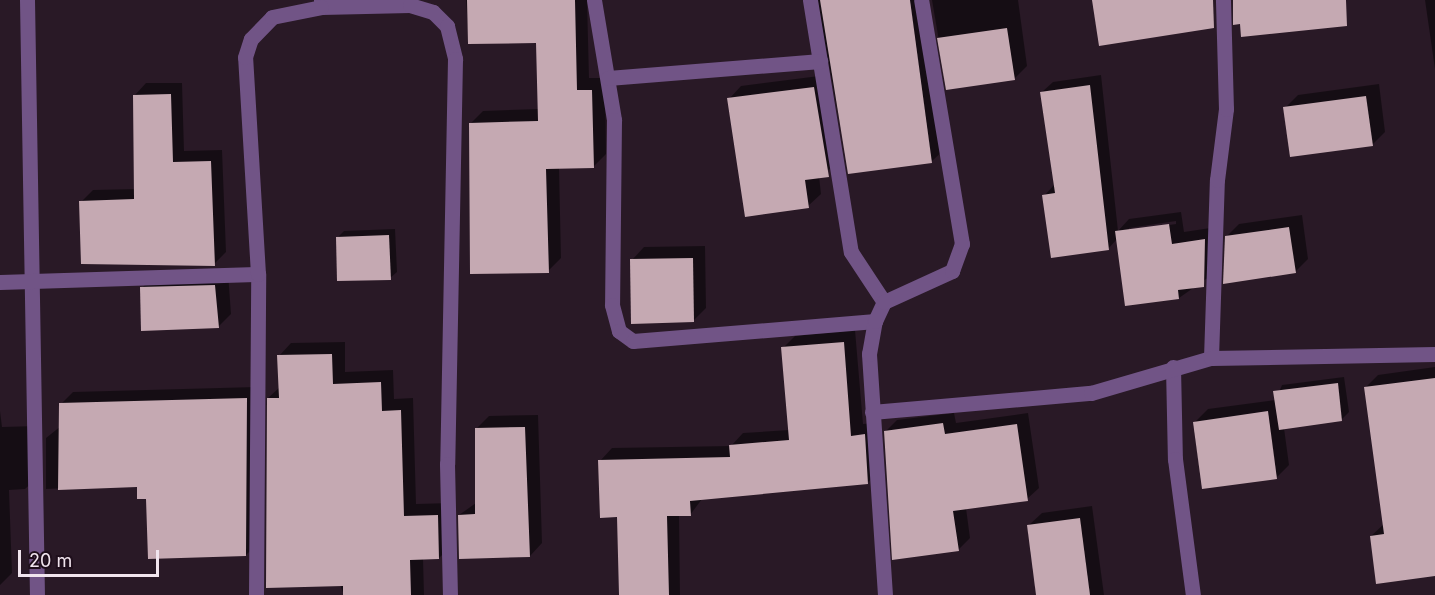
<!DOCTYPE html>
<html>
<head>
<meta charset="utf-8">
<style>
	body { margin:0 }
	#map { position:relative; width:1435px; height:595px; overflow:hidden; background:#291926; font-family:Inter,sans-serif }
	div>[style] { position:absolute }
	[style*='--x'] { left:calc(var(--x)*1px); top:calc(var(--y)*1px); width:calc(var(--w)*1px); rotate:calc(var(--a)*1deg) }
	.shadow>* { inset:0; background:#0007 }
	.building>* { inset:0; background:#c5a9b2 }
	.lane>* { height:15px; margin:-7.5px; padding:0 7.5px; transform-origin:7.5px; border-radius:7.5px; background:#715486 }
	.street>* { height:15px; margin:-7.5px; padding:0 7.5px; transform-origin:7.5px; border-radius:7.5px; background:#715486 }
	span { translate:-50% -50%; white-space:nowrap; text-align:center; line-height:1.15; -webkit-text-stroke:6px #1f0f1c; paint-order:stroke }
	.scale { position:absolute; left:18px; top:550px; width:141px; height:27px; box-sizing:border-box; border:3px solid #f1e5ee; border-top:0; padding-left:8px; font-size:18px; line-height:21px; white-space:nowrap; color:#f1e5ee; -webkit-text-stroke:4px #1f0f1c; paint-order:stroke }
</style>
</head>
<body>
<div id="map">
	<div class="shadow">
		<div style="clip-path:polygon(466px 0,587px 0,589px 78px,605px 78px,606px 154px,593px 167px,559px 168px,561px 258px,548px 271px,470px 124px,483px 111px,539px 109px,537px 41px,469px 43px)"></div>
		<div style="clip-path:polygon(817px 0,926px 0,945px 149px,932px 161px,849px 172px)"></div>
		<div style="clip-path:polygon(932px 0,1018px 0,1027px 66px,1014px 79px,947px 88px)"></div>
		<div style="clip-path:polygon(1425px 0,1435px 0,1435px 69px)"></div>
		<div style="clip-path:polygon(827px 75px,841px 162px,819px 176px,821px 194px,808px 206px,729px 99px,741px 86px)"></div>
		<div style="clip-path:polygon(evenodd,1101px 75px,1118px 231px,1129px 219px,1181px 212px,1184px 232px,1217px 227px,1216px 272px,1179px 298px,1117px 239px,1108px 249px,1044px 196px,1054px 185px,1042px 92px,1053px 82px,1101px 75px,1176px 221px,1176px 224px,1129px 231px,1129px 228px,1176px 221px)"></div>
		<div style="clip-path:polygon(146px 83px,182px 83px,184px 151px,222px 150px,226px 252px,214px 264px,81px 202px,93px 190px,136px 189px,135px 95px)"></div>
		<div style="clip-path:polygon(1379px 84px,1385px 132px,1372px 145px,1285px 108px,1298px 95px)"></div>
		<div style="clip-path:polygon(1302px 215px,1308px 259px,1295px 272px,1226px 237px,1239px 224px)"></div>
		<div style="clip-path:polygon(395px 229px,397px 272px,390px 278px,337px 238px,344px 231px)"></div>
		<div style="clip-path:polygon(705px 246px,706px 308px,693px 321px,632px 260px,644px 247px)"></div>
		<div style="clip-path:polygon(228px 273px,231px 314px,218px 327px,142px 288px,154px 275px)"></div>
		<div style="clip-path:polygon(855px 330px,863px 424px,876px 423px,879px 471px,867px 483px,702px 499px,690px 515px,679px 515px,680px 595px,620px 595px,619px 516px,600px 461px,612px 448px,731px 446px,743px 433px,789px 430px,783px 348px,795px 336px)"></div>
		<div style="clip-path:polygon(345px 342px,345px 372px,393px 370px,394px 399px,413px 398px,416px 504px,451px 503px,452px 545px,439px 558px,423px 558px,424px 595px,344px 595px,268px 398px,280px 387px,279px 356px,291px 343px)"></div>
		<div style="clip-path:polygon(1435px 367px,1435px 575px,1371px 536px,1384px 524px,1365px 388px,1378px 375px)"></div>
		<div style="clip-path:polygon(1344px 377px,1349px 412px,1342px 419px,1284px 428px,1289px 465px,1276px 478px,1195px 422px,1208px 409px,1276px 400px,1282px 385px)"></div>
		<div style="clip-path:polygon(259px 387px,258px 543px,246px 555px,148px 497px,138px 485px,46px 489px,46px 438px,61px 426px,61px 404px,73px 392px)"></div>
		<div style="clip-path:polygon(0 411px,2px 427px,37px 426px,38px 477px,25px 489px,9px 490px,12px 573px,0 585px)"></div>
		<div style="clip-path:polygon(954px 413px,956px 423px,1028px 413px,1039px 488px,1027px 499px,966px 508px,970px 538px,959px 549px,894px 559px,885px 432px,897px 420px)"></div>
		<div style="clip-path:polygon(538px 415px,542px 543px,530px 556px,459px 515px,476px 503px,476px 429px,489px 416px)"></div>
		<div style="clip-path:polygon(1092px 506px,1104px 595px,1038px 595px,1029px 525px,1042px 513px)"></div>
	</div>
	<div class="building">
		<div style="clip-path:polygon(467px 0,575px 0,577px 90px,592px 90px,594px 168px,546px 169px,549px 273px,470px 274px,469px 123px,538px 121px,536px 43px,468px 44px)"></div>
		<div style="clip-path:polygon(820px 0,910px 0,932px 163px,848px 174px)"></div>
		<div style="clip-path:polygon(1092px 0,1213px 0,1214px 28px,1099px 46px)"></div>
		<div style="clip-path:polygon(1233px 0,1346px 0,1347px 26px,1241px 37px,1240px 24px,1233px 25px)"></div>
		<div style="clip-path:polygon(1007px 28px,1015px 80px,946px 90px,937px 38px)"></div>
		<div style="clip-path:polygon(1090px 85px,1109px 250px,1051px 258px,1042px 195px,1055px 193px,1040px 92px)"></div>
		<div style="clip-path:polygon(814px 87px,829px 177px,805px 180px,809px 208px,745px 217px,727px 98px)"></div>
		<div style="clip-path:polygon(171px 94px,173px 162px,211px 161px,215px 266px,81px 264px,79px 201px,134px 199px,133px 95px)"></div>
		<div style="clip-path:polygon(1366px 96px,1373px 146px,1290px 157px,1283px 107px)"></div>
		<div style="clip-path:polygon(1169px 224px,1172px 244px,1205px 239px,1204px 287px,1178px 290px,1179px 299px,1125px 306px,1115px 231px)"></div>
		<div style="clip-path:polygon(1289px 227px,1296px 273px,1223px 284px,1225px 236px)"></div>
		<div style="clip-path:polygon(389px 235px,391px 280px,337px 281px,336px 237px)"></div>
		<div style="clip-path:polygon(693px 258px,694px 322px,631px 324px,630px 259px)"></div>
		<div style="clip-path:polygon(215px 285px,219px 328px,141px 331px,140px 287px)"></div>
		<div style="clip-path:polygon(844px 342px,851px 436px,865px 434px,868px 484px,690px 501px,691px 516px,667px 516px,669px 595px,619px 595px,617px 517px,600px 518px,598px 460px,730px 457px,729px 445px,789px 440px,781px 347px)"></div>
		<div style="clip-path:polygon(332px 354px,333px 384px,381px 382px,382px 411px,401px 410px,404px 516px,438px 515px,439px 559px,410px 560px,411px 595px,343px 595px,343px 586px,266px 588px,267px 398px,279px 398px,277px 355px)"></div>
		<div style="clip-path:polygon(1435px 378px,1435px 576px,1376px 584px,1370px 536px,1384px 534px,1364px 387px)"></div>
		<div style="clip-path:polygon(1338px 383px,1342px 421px,1279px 430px,1273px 391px)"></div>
		<div style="clip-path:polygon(247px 398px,246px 556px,148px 559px,146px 499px,137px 499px,137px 487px,58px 490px,59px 403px)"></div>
		<div style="clip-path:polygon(1268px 411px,1277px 479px,1202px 489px,1193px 422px)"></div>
		<div style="clip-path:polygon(943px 423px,945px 434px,1017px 424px,1028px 501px,953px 511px,959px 551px,892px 560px,884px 431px)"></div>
		<div style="clip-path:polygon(525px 427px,530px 557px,459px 559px,458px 515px,475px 514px,475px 428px)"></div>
		<div style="clip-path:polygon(1080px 518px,1090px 595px,1036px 595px,1027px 525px)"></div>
	</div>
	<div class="lane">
		<div style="--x:256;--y:595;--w:321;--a:-89.6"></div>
	</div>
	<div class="street">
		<div style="--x:27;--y:0;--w:595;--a:89.04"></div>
		<div style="--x:321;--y:0;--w:7;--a:90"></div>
		<div style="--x:321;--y:7;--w:89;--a:-1.3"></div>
		<div style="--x:410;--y:5;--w:24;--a:17"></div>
		<div style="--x:433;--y:12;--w:20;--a:45"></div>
		<div style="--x:447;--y:26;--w:34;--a:76"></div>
		<div style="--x:455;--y:59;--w:405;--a:91.1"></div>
		<div style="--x:447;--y:464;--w:131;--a:88.7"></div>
		<div style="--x:594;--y:0;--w:122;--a:80.5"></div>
		<div style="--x:614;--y:120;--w:185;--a:90.6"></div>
		<div style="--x:612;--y:305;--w:27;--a:75"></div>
		<div style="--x:619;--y:331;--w:17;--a:36"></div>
		<div style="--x:633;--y:341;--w:243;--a:-4.7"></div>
		<div style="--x:810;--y:0;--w:255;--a:80.8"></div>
		<div style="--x:851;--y:252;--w:60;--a:56.6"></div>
		<div style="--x:608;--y:78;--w:213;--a:-4.6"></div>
		<div style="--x:0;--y:282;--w:258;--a:-1.8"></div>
		<div style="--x:258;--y:274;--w:217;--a:-93.4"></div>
		<div style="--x:245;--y:57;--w:19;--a:-72"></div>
		<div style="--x:251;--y:39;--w:30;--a:-46"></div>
		<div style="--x:272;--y:17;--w:50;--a:-11.5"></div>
		<div style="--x:1211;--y:358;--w:178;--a:-88.1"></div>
		<div style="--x:1217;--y:180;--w:72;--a:-82.8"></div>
		<div style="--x:1226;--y:109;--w:109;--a:-91.6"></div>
		<div style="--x:1173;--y:367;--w:92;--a:88.8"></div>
		<div style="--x:1175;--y:459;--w:137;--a:82.5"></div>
		<div style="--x:872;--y:412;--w:220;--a:-5"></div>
		<div style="--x:1091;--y:393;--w:125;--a:-16.3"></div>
		<div style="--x:1211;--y:358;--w:224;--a:-1"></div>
		<div style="--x:885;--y:595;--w:242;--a:-93.8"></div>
		<div style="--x:869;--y:354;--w:34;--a:-80"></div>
		<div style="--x:875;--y:321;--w:21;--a:-65"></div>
		<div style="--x:884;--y:302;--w:75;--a:-24.5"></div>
		<div style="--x:952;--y:271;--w:29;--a:-70"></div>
		<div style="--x:962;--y:244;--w:247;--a:-99.5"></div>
	</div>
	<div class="scale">20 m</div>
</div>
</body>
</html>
